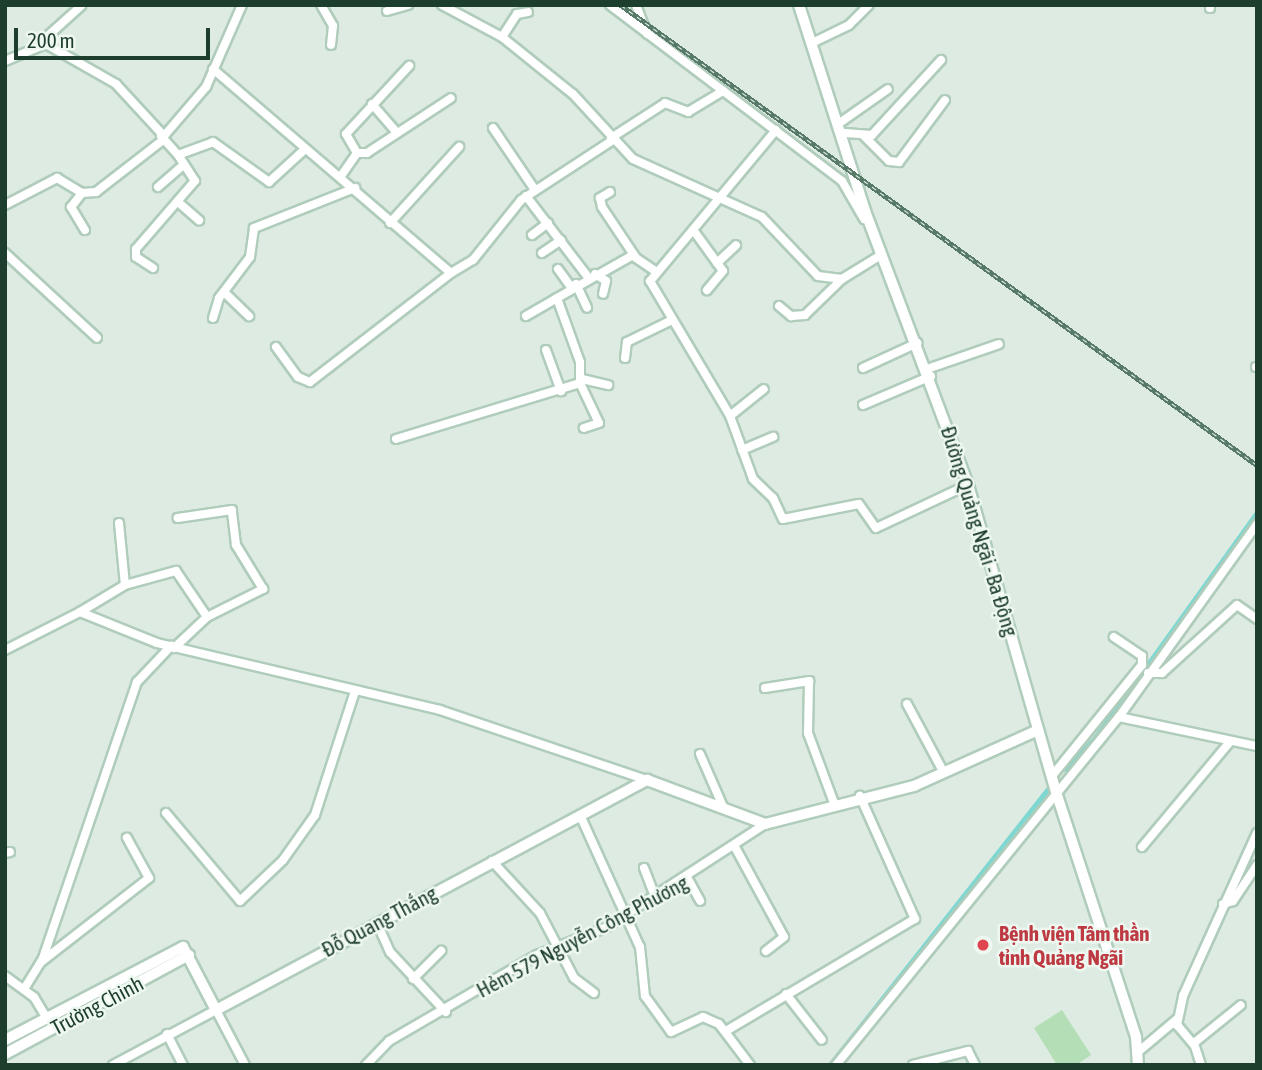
<!DOCTYPE html>
<html>
<head>
<meta charset="utf-8">
<style>
	body { margin:0 }
	#map { position:relative; width:1262px; height:1070px; overflow:hidden; background:#deebe2; font-family:"Asap Condensed",sans-serif }
	div>[style] { position:absolute }
	[style*='--x'] { left:calc(var(--x)*1px); top:calc(var(--y)*1px); width:calc(var(--w)*1px); rotate:calc(var(--a)*1deg) }
	.green>* { inset:0; background:#b4dfb6 }
	.canal>* { height:7px; margin:-3.5px; padding:0 3.5px; transform-origin:3.5px; border-radius:3.5px; background:#7fd7d1 }
	.roads { filter:drop-shadow(2px 0 #b0ccbb) drop-shadow(-2px 0 #b0ccbb) drop-shadow(0 2px #b0ccbb) drop-shadow(0 -2px #b0ccbb) }
	.street>* { height:8px; margin:-4px; padding:0 4px; transform-origin:4px; border-radius:4px; background:#fff }
	.secondary>* { height:10px; margin:-5px; padding:0 5px; transform-origin:5px; border-radius:5px; background:#fff }
	.rail>* { height:4.5px; margin-top:-2.25px; transform-origin:0; background:repeating-linear-gradient(90deg,#eef8f1 0 5px,#577968 0 10px); box-sizing:border-box; border-block:2px solid #577968 }
	.dots>* { width:19px; height:19px; translate:-50% -50%; box-sizing:border-box; border:4px solid #eef8f1; border-radius:50% }
	span { translate:-50% -50%; white-space:nowrap; text-align:center; line-height:1.15; -webkit-text-stroke:5px #eef8f1; paint-order:stroke }
	.street-label { font-size:21px; color:#1d3d2d }
	.health-label { font-size:21px; color:#be3a42; font-weight:700 }
	.left { translate:0 -50%; text-align:left }
	.frame { position:absolute; inset:0; border:7px solid #1d3d2d; pointer-events:none }
	.scale { position:absolute; left:14px; top:28px; width:196px; height:32px; box-sizing:border-box; border:4px solid #1d3d2d; border-top:0; padding-left:9px; font-size:21px; line-height:24px; white-space:nowrap; color:#1d3d2d; -webkit-text-stroke:5px #eef8f1; paint-order:stroke }
</style>
</head>
<body>
<div id="map">
	<div class="green">
		<div style="clip-path:polygon(1062px 1010px,1091px 1055px,1076px 1065px,1057px 1065px,1034px 1028px)"></div>
	</div>
	<div class="canal">
		<div style="--x:1067;--y:769;--w:42;--a:-46.9"></div>
		<div style="--x:1096;--y:738;--w:276;--a:-54.3"></div>
		<div style="--x:831;--y:1065;--w:350;--a:-51.7"></div>
	</div>
	<div class="roads">
		<div class="street">
			<div style="--x:321;--y:5;--w:24;--a:60"></div>
			<div style="--x:333;--y:26;--w:19;--a:96"></div>
			<div style="--x:442;--y:5;--w:68;--a:28.1"></div>
			<div style="--x:502;--y:37;--w:91;--a:38.8"></div>
			<div style="--x:573;--y:94;--w:88;--a:47.3"></div>
			<div style="--x:633;--y:159;--w:141;--a:24.2"></div>
			<div style="--x:762;--y:217;--w:81;--a:46.5"></div>
			<div style="--x:818;--y:276;--w:24;--a:7"></div>
			<div style="--x:842;--y:279;--w:46;--a:-31.6"></div>
			<div style="--x:610;--y:5;--w:291;--a:37.2"></div>
			<div style="--x:842;--y:181;--w:44;--a:59.9"></div>
			<div style="--x:636;--y:5;--w:31;--a:69"></div>
			<div style="--x:1210;--y:5;--w:3;--a:90"></div>
			<div style="--x:387;--y:11;--w:22;--a:-16"></div>
			<div style="--x:502;--y:37;--w:27;--a:-57"></div>
			<div style="--x:517;--y:14;--w:11;--a:-10"></div>
			<div style="--x:41;--y:42;--w:54;--a:-42"></div>
			<div style="--x:812;--y:43;--w:41;--a:-25.9"></div>
			<div style="--x:849;--y:25;--w:28;--a:-45"></div>
			<div style="--x:5;--y:61;--w:44;--a:-22.5"></div>
			<div style="--x:46;--y:44;--w:81;--a:29.7"></div>
			<div style="--x:116;--y:84;--w:71;--a:47.3"></div>
			<div style="--x:164;--y:136;--w:65;--a:-49.4"></div>
			<div style="--x:206;--y:87;--w:90;--a:-66.3"></div>
			<div style="--x:213;--y:69;--w:313;--a:40.6"></div>
			<div style="--x:451;--y:273;--w:26;--a:-31"></div>
			<div style="--x:473;--y:260;--w:77;--a:-51.3"></div>
			<div style="--x:521;--y:200;--w:110;--a:-33.1"></div>
			<div style="--x:372;--y:104;--w:35;--a:49"></div>
			<div style="--x:841;--y:122;--w:57;--a:-35.1"></div>
			<div style="--x:493;--y:128;--w:75;--a:55.9"></div>
			<div style="--x:776;--y:130;--w:197;--a:129.8"></div>
			<div style="--x:650;--y:281;--w:157;--a:59.3"></div>
			<div style="--x:730;--y:416;--w:67;--a:69.9"></div>
			<div style="--x:753;--y:479;--w:28;--a:44"></div>
			<div style="--x:773;--y:498;--w:23;--a:65"></div>
			<div style="--x:783;--y:519;--w:77;--a:-11.2"></div>
			<div style="--x:859;--y:504;--w:29;--a:55"></div>
			<div style="--x:876;--y:528;--w:102;--a:-25.1"></div>
			<div style="--x:845;--y:133;--w:27;--a:4"></div>
			<div style="--x:872;--y:135;--w:102;--a:-47.4"></div>
			<div style="--x:161;--y:136;--w:25;--a:48"></div>
			<div style="--x:178;--y:155;--w:37;--a:-20"></div>
			<div style="--x:213;--y:142;--w:69;--a:35.5"></div>
			<div style="--x:269;--y:182;--w:46;--a:-42.4"></div>
			<div style="--x:864;--y:136;--w:35;--a:45"></div>
			<div style="--x:889;--y:161;--w:10;--a:6"></div>
			<div style="--x:899;--y:162;--w:77;--a:-53.4"></div>
			<div style="--x:611;--y:138;--w:64;--a:-32.9"></div>
			<div style="--x:665;--y:103;--w:25;--a:21"></div>
			<div style="--x:688;--y:112;--w:41;--a:-31"></div>
			<div style="--x:357;--y:153;--w:22;--a:-120"></div>
			<div style="--x:346;--y:134;--w:93;--a:-47.2"></div>
			<div style="--x:341;--y:176;--w:28;--a:-55"></div>
			<div style="--x:357;--y:153;--w:10;--a:0"></div>
			<div style="--x:367;--y:153;--w:100;--a:-33.2"></div>
			<div style="--x:158;--y:187;--w:32;--a:-41"></div>
			<div style="--x:610;--y:192;--w:12;--a:149"></div>
			<div style="--x:600;--y:198;--w:9;--a:77"></div>
			<div style="--x:602;--y:207;--w:61;--a:56.3"></div>
			<div style="--x:636;--y:258;--w:23;--a:34"></div>
			<div style="--x:82;--y:193;--w:18;--a:128"></div>
			<div style="--x:71;--y:207;--w:27;--a:59"></div>
			<div style="--x:526;--y:196;--w:102;--a:52.6"></div>
			<div style="--x:178;--y:202;--w:28;--a:41"></div>
			<div style="--x:5;--y:205;--w:59;--a:-27.4"></div>
			<div style="--x:57;--y:178;--w:29;--a:31"></div>
			<div style="--x:82;--y:193;--w:14;--a:-4"></div>
			<div style="--x:96;--y:192;--w:85;--a:-37.8"></div>
			<div style="--x:390;--y:223;--w:103;--a:-47.8"></div>
			<div style="--x:694;--y:231;--w:49;--a:54.1"></div>
			<div style="--x:723;--y:271;--w:25;--a:130"></div>
			<div style="--x:532;--y:235;--w:20;--a:-37"></div>
			<div style="--x:5;--y:253;--w:125;--a:42.7"></div>
			<div style="--x:542;--y:253;--w:23;--a:-34"></div>
			<div style="--x:717;--y:263;--w:26;--a:-43"></div>
			<div style="--x:153;--y:268;--w:20;--a:-147"></div>
			<div style="--x:136;--y:257;--w:8;--a:-90"></div>
			<div style="--x:136;--y:249;--w:90;--a:-49.1"></div>
			<div style="--x:195;--y:181;--w:31;--a:-123"></div>
			<div style="--x:558;--y:269;--w:22;--a:54"></div>
			<div style="--x:595;--y:274;--w:13;--a:32"></div>
			<div style="--x:606;--y:281;--w:13;--a:103"></div>
			<div style="--x:576;--y:284;--w:26;--a:65"></div>
			<div style="--x:224;--y:292;--w:35;--a:44"></div>
			<div style="--x:779;--y:306;--w:16;--a:40"></div>
			<div style="--x:791;--y:316;--w:14;--a:-4"></div>
			<div style="--x:805;--y:315;--w:52;--a:-44.2"></div>
			<div style="--x:526;--y:316;--w:36;--a:-30"></div>
			<div style="--x:213;--y:318;--w:21;--a:-73"></div>
			<div style="--x:219;--y:298;--w:51;--a:-52.9"></div>
			<div style="--x:250;--y:257;--w:29;--a:-82"></div>
			<div style="--x:254;--y:228;--w:109;--a:-21.6"></div>
			<div style="--x:276;--y:347;--w:37;--a:54"></div>
			<div style="--x:298;--y:377;--w:13;--a:23"></div>
			<div style="--x:310;--y:382;--w:178;--a:-37.7"></div>
			<div style="--x:546;--y:350;--w:44;--a:69.9"></div>
			<div style="--x:625;--y:358;--w:16;--a:-83"></div>
			<div style="--x:627;--y:342;--w:48;--a:-26"></div>
			<div style="--x:1256;--y:367;--w:1;--a:0"></div>
			<div style="--x:863;--y:368;--w:60;--a:-24.8"></div>
			<div style="--x:927;--y:369;--w:76;--a:-19.1"></div>
			<div style="--x:582;--y:379;--w:27;--a:13"></div>
			<div style="--x:580;--y:383;--w:44;--a:64.6"></div>
			<div style="--x:599;--y:423;--w:16;--a:162"></div>
			<div style="--x:863;--y:405;--w:74;--a:-23.1"></div>
			<div style="--x:730;--y:416;--w:43;--a:-38.5"></div>
			<div style="--x:396;--y:439;--w:192;--a:-16.9"></div>
			<div style="--x:580;--y:383;--w:21;--a:-90"></div>
			<div style="--x:580;--y:362;--w:68;--a:-109.8"></div>
			<div style="--x:557;--y:298;--w:87;--a:-29.5"></div>
			<div style="--x:742;--y:450;--w:34;--a:-23"></div>
			<div style="--x:119;--y:523;--w:62;--a:84.5"></div>
			<div style="--x:80;--y:612;--w:52;--a:-31"></div>
			<div style="--x:125;--y:585;--w:53;--a:-15.4"></div>
			<div style="--x:176;--y:571;--w:55;--a:56"></div>
			<div style="--x:174;--y:648;--w:45;--a:-43.2"></div>
			<div style="--x:207;--y:617;--w:63;--a:-26.6"></div>
			<div style="--x:263;--y:589;--w:52;--a:-121.5"></div>
			<div style="--x:236;--y:545;--w:35;--a:-97"></div>
			<div style="--x:232;--y:510;--w:55;--a:171.6"></div>
			<div style="--x:5;--y:650;--w:84;--a:-26.9"></div>
			<div style="--x:80;--y:612;--w:83;--a:21.9"></div>
			<div style="--x:157;--y:643;--w:291;--a:13.3"></div>
			<div style="--x:440;--y:710;--w:219;--a:18.7"></div>
			<div style="--x:1148;--y:673;--w:14;--a:0"></div>
			<div style="--x:1162;--y:673;--w:101;--a:-42.2"></div>
			<div style="--x:1237;--y:605;--w:24;--a:35"></div>
			<div style="--x:765;--y:688;--w:45;--a:-9"></div>
			<div style="--x:809;--y:681;--w:52;--a:91.1"></div>
			<div style="--x:808;--y:733;--w:75;--a:69.6"></div>
			<div style="--x:907;--y:704;--w:76;--a:61.8"></div>
			<div style="--x:1119;--y:717;--w:141;--a:11.9"></div>
			<div style="--x:700;--y:754;--w:60;--a:66.4"></div>
			<div style="--x:1052;--y:776;--w:143;--a:-51"></div>
			<div style="--x:1142;--y:665;--w:9;--a:-90"></div>
			<div style="--x:1142;--y:656;--w:34;--a:-146"></div>
			<div style="--x:166;--y:813;--w:115;--a:49.9"></div>
			<div style="--x:240;--y:901;--w:59;--a:-43.6"></div>
			<div style="--x:283;--y:860;--w:55;--a:-54.6"></div>
			<div style="--x:315;--y:815;--w:130;--a:-72.1"></div>
			<div style="--x:580;--y:815;--w:145;--a:65.6"></div>
			<div style="--x:640;--y:947;--w:49;--a:84.2"></div>
			<div style="--x:645;--y:996;--w:44;--a:54.2"></div>
			<div style="--x:671;--y:1032;--w:35;--a:-25"></div>
			<div style="--x:703;--y:1017;--w:17;--a:24"></div>
			<div style="--x:719;--y:1024;--w:51;--a:52.9"></div>
			<div style="--x:735;--y:847;--w:102;--a:61.4"></div>
			<div style="--x:784;--y:937;--w:23;--a:142"></div>
			<div style="--x:1142;--y:847;--w:136;--a:-50.1"></div>
			<div style="--x:5;--y:853;--w:5;--a:-11"></div>
			<div style="--x:492;--y:861;--w:71;--a:47.3"></div>
			<div style="--x:540;--y:913;--w:73;--a:62.4"></div>
			<div style="--x:574;--y:978;--w:25;--a:37"></div>
			<div style="--x:644;--y:868;--w:30;--a:69"></div>
			<div style="--x:688;--y:879;--w:25;--a:61"></div>
			<div style="--x:1223;--y:904;--w:10;--a:-17"></div>
			<div style="--x:1233;--y:901;--w:43;--a:-56.3"></div>
			<div style="--x:377;--y:923;--w:32;--a:66"></div>
			<div style="--x:390;--y:952;--w:82;--a:47"></div>
			<div style="--x:41;--y:962;--w:137;--a:-37.9"></div>
			<div style="--x:149;--y:878;--w:46;--a:-118.8"></div>
			<div style="--x:5;--y:976;--w:36;--a:36"></div>
			<div style="--x:34;--y:997;--w:26;--a:59"></div>
			<div style="--x:413;--y:979;--w:40;--a:-45"></div>
			<div style="--x:24;--y:989;--w:36;--a:-58"></div>
			<div style="--x:43;--y:958;--w:292;--a:-71.2"></div>
			<div style="--x:137;--y:682;--w:50;--a:-46.6"></div>
			<div style="--x:786;--y:994;--w:58;--a:52"></div>
			<div style="--x:726;--y:1031;--w:220;--a:-30.7"></div>
			<div style="--x:915;--y:919;--w:135;--a:-114.1"></div>
			<div style="--x:167;--y:1034;--w:35;--a:63"></div>
			<div style="--x:1194;--y:1045;--w:26;--a:-130"></div>
			<div style="--x:1177;--y:1025;--w:30;--a:-78"></div>
			<div style="--x:1183;--y:996;--w:179;--a:-65.6"></div>
			<div style="--x:1138;--y:1052;--w:51;--a:-40.2"></div>
			<div style="--x:113;--y:1065;--w:117;--a:-28.1"></div>
			<div style="--x:216;--y:1010;--w:62;--a:62.2"></div>
			<div style="--x:366;--y:1065;--w:33;--a:-46"></div>
			<div style="--x:389;--y:1041;--w:171;--a:-30.2"></div>
			<div style="--x:537;--y:955;--w:73;--a:-21.7"></div>
			<div style="--x:605;--y:928;--w:191;--a:-33"></div>
			<div style="--x:836;--y:1065;--w:449;--a:-50.9"></div>
			<div style="--x:1119;--y:717;--w:237;--a:-54.4"></div>
			<div style="--x:913;--y:1065;--w:57;--a:-14.3"></div>
			<div style="--x:968;--y:1051;--w:16;--a:63"></div>
			<div style="--x:1201;--y:1065;--w:23;--a:-108"></div>
			<div style="--x:1194;--y:1043;--w:60;--a:-39"></div>
		</div>
		<div class="secondary">
			<div style="--x:799;--y:5;--w:216;--a:72.2"></div>
			<div style="--x:865;--y:211;--w:293;--a:69.4"></div>
			<div style="--x:968;--y:485;--w:319;--a:74"></div>
			<div style="--x:1056;--y:792;--w:258;--a:71.9"></div>
			<div style="--x:1136;--y:1037;--w:28;--a:86"></div>
			<div style="--x:5;--y:1040;--w:201;--a:-27.6"></div>
			<div style="--x:183;--y:947;--w:71;--a:62.4"></div>
			<div style="--x:216;--y:1010;--w:489;--a:-28.1"></div>
			<div style="--x:647;--y:780;--w:126;--a:20.4"></div>
			<div style="--x:765;--y:824;--w:154;--a:-14.3"></div>
			<div style="--x:914;--y:786;--w:136;--a:-24.3"></div>
			<div style="--x:5;--y:1054;--w:209;--a:-28.3"></div>
		</div>
	</div>
	<div class="rail">
		<div style="--x:621;--y:5;--w:785;--a:35.88"></div>
	</div>
	<div class="dots">
		<div style="left:983px;top:945px;background:#e0444e"></div>
	</div>
	<div class="street-label">
		<span style="left:980px;top:531px;rotate:73deg">Đường Quảng Ngãi - Ba Động</span>
		<span style="left:379px;top:921px;rotate:-28deg">Đỗ Quang Thắng</span>
		<span style="left:582px;top:936px;rotate:-28deg">Hẻm 579 Nguyễn Công Phương</span>
		<span style="left:97px;top:1005px;rotate:-28deg">Trường Chinh</span>
	</div>
	<div class="health-label">
		<span class="left" style="left:999px;top:945px">Bệnh viện Tâm thần<br>tỉnh Quảng Ngãi</span>
	</div>
	<div class="frame"></div>
	<div class="scale">200 m</div>
</div>
</body>
</html>
